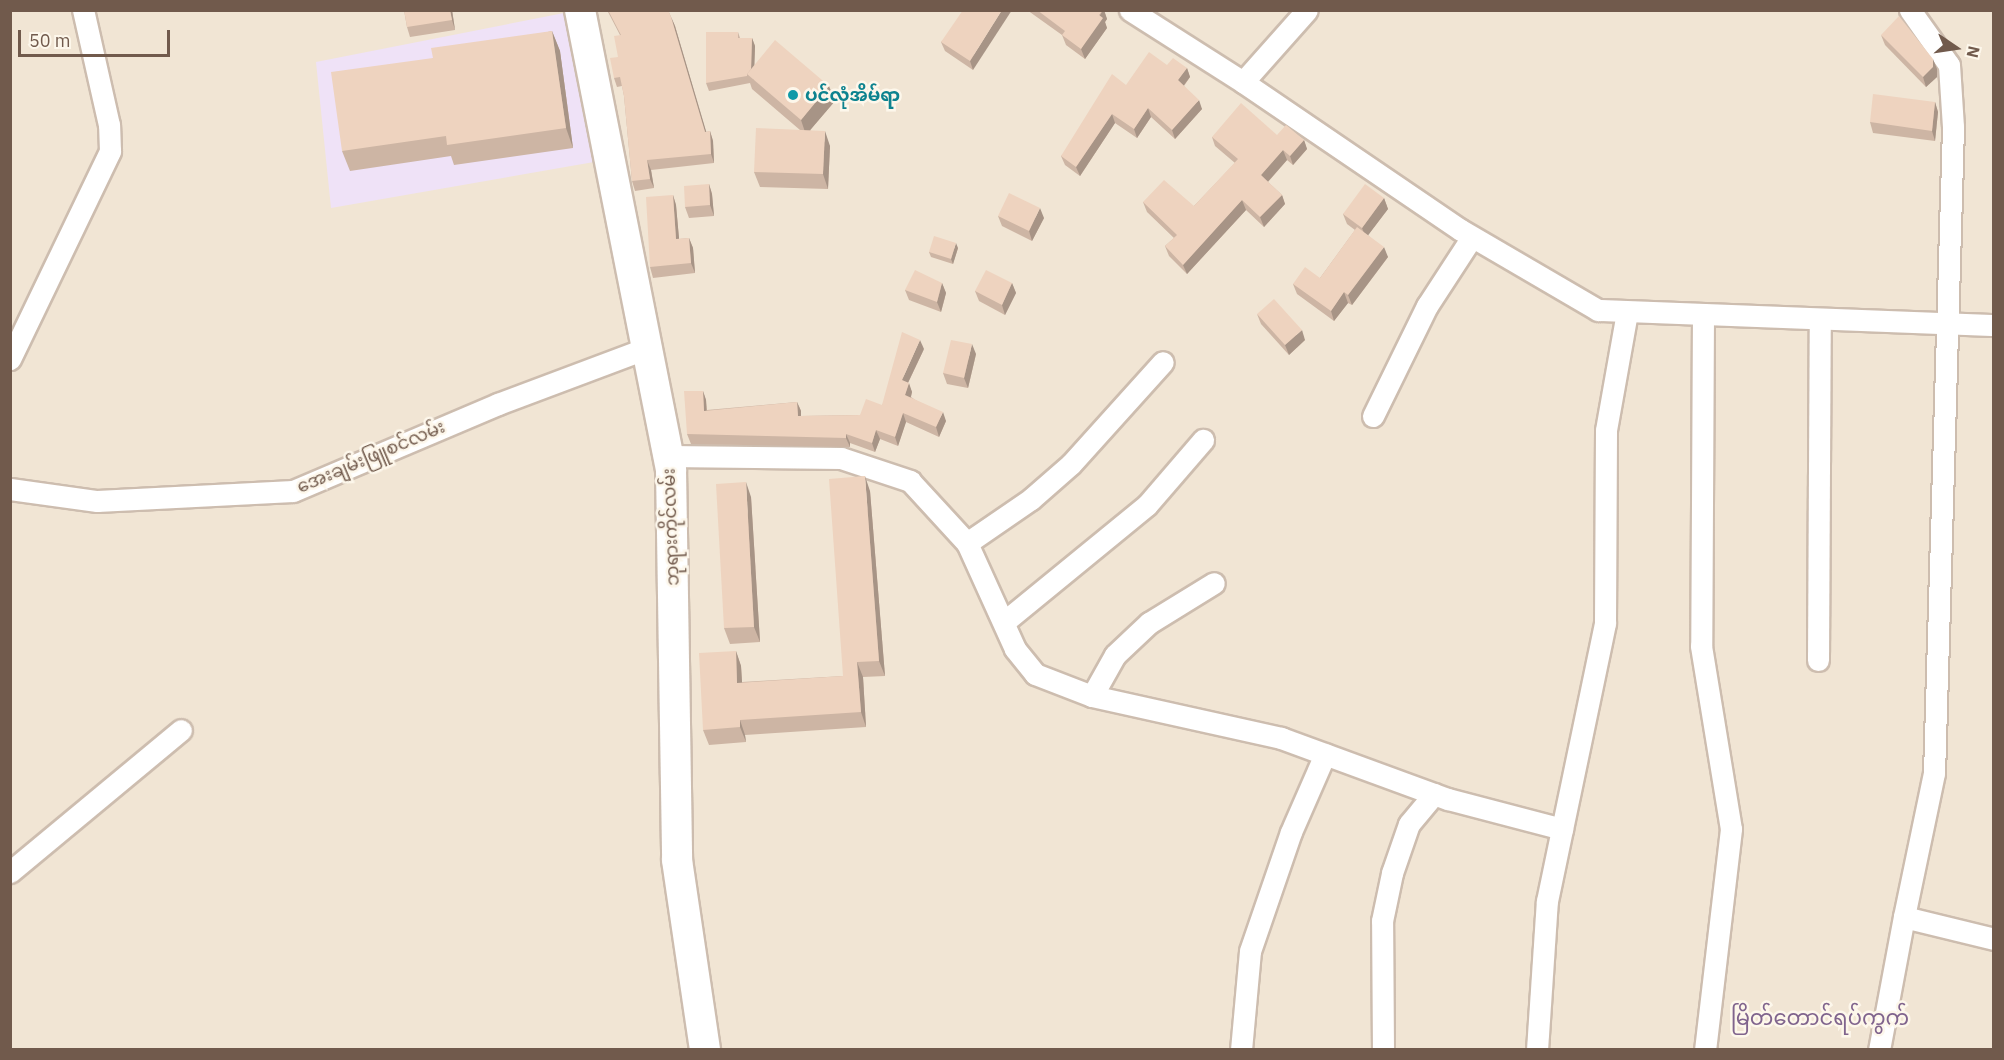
<!DOCTYPE html>
<html>
<head>
<meta charset="utf-8">
<style>
	body { margin:0 }
	#map { position:relative; width:2004px; height:1060px; overflow:hidden; background:#faf3e5; font-family:"IBM Plex Sans","Noto Sans Myanmar",sans-serif }
	div>[style] { position:absolute }
	[style*='--x'] { left:calc(var(--x)*1px); top:calc(var(--y)*1px); width:calc(var(--w)*1px); rotate:calc(var(--a)*1deg) }
	.residential>* { inset:0; background:#f1e5d4 }
	.education>* { inset:0; background:#efe2f7 }
	.roads { filter:drop-shadow(2px 0 #cdbdaf) drop-shadow(-2px 0 #cdbdaf) drop-shadow(0 2px #cdbdaf) drop-shadow(0 -2px #cdbdaf) }
	.street>* { height:21px; margin:-10.5px; padding:0 10.5px; transform-origin:10.5px; border-radius:10.5px; background:#fff }
	.secondary>* { height:30px; margin:-15px; padding:0 15px; transform-origin:15px; border-radius:15px; background:#fff }
	.wall>* { inset:0; background:#cdb5a4 }
	.shaded-wall>* { inset:0; background:#a79486 }
	.building>* { inset:0; background:#eed3bf }
	.dots>* { width:16px; height:16px; translate:-50% -50%; box-sizing:border-box; border:3px solid #fdf7eb; border-radius:50% }
	span { translate:-50% -50%; white-space:nowrap; text-align:center; line-height:1.15; -webkit-text-stroke:5px #fdf7eb; paint-order:stroke }
	.culture-label { font-size:18px; color:#0d838f; font-weight:700 }
	.left { translate:0 -50%; text-align:left }
	.street-label { font-size:18px; color:#715a4c }
	.quarter-label { font-size:21px; color:#80648d }
	.frame { position:absolute; inset:0; border:12px solid #715a4c; pointer-events:none }
	.north { position:absolute; left:1926px; top:18px; width:60px; height:60px; -webkit-text-stroke:4px #fdf7eb; paint-order:stroke; rotate:103deg; font-size:16px; font-weight:700; line-height:24px; text-align:center; color:#715a4c }
	.north::after { content:''; display:block; margin:auto; width:21px; height:27px; background:#715a4c; clip-path:polygon(50% 0,100% 100%,50% 72%,0 100%) }
	.scale { position:absolute; left:18px; top:30px; width:152px; height:27px; box-sizing:border-box; border:3px solid #715a4c; border-top:0; padding-left:8px; font-size:18px; line-height:21px; white-space:nowrap; color:#715a4c; -webkit-text-stroke:4px #fdf7eb; paint-order:stroke }
</style>
</head>
<body>
<div id="map">
	<div class="residential">
		<div style="clip-path:polygon(11px 11px,1993px 11px,1993px 1049px,11px 1049px)"></div>
	</div>
	<div class="education">
		<div style="clip-path:polygon(564px 13px,594px 162px,331px 208px,316px 62px)"></div>
	</div>
	<div class="roads">
		<div class="street">
			<div style="--x:1130;--y:10;--w:134;--a:32.5"></div>
			<div style="--x:1243;--y:82;--w:263;--a:34.2"></div>
			<div style="--x:1461;--y:230;--w:159;--a:30.3"></div>
			<div style="--x:1598;--y:310;--w:396;--a:2.2"></div>
			<div style="--x:1910;--y:10;--w:67;--a:54.7"></div>
			<div style="--x:1949;--y:65;--w:62;--a:86.3"></div>
			<div style="--x:1953;--y:127;--w:646;--a:91.68"></div>
			<div style="--x:1934;--y:773;--w:147;--a:101.8"></div>
			<div style="--x:1904;--y:917;--w:93;--a:13.7"></div>
			<div style="--x:1243;--y:82;--w:96;--a:-48.4"></div>
			<div style="--x:1703;--y:314;--w:332;--a:90.3"></div>
			<div style="--x:1701;--y:646;--w:185;--a:80.7"></div>
			<div style="--x:1731;--y:829;--w:223;--a:96.7"></div>
			<div style="--x:10;--y:359;--w:231;--a:-64.3"></div>
			<div style="--x:110;--y:151;--w:26;--a:-92"></div>
			<div style="--x:109;--y:125;--w:118;--a:-102.7"></div>
			<div style="--x:1373;--y:416;--w:123;--a:-63.9"></div>
			<div style="--x:1427;--y:306;--w:82;--a:-56.9"></div>
			<div style="--x:668;--y:456;--w:173;--a:0.7"></div>
			<div style="--x:841;--y:458;--w:73;--a:18.4"></div>
			<div style="--x:910;--y:481;--w:84;--a:47.4"></div>
			<div style="--x:967;--y:543;--w:116;--a:65.6"></div>
			<div style="--x:1015;--y:649;--w:32;--a:51"></div>
			<div style="--x:1035;--y:674;--w:61;--a:21.1"></div>
			<div style="--x:1092;--y:696;--w:194;--a:12.5"></div>
			<div style="--x:1281;--y:738;--w:178;--a:20.1"></div>
			<div style="--x:1448;--y:799;--w:118;--a:14.7"></div>
			<div style="--x:10;--y:489;--w:88;--a:7.9"></div>
			<div style="--x:97;--y:501;--w:196;--a:-2.9"></div>
			<div style="--x:293;--y:491;--w:223;--a:-23"></div>
			<div style="--x:498;--y:404;--w:159;--a:-20.6"></div>
			<div style="--x:967;--y:543;--w:78;--a:-34.5"></div>
			<div style="--x:1031;--y:499;--w:53;--a:-41.2"></div>
			<div style="--x:1071;--y:464;--w:137;--a:-48"></div>
			<div style="--x:1004;--y:622;--w:185;--a:-39.3"></div>
			<div style="--x:1147;--y:505;--w:86;--a:-49.3"></div>
			<div style="--x:1818;--y:660;--w:341;--a:-89.7"></div>
			<div style="--x:1092;--y:696;--w:47;--a:-60.7"></div>
			<div style="--x:1115;--y:655;--w:47;--a:-43.3"></div>
			<div style="--x:1149;--y:623;--w:76;--a:-31.6"></div>
			<div style="--x:10;--y:872;--w:222;--a:-39.7"></div>
			<div style="--x:1241;--y:1050;--w:99;--a:-84.8"></div>
			<div style="--x:1250;--y:951;--w:126;--a:-71"></div>
			<div style="--x:1291;--y:832;--w:85;--a:-66.4"></div>
			<div style="--x:1383;--y:1050;--w:129;--a:-90.4"></div>
			<div style="--x:1382;--y:921;--w:49;--a:-78.2"></div>
			<div style="--x:1392;--y:873;--w:52;--a:-70.9"></div>
			<div style="--x:1409;--y:824;--w:39;--a:-50"></div>
			<div style="--x:1537;--y:1050;--w:149;--a:-86.2"></div>
			<div style="--x:1547;--y:901;--w:284;--a:-78.2"></div>
			<div style="--x:1605;--y:623;--w:193;--a:-89.7"></div>
			<div style="--x:1606;--y:430;--w:120;--a:-79.9"></div>
			<div style="--x:1879;--y:1050;--w:135;--a:-79.4"></div>
		</div>
		<div class="secondary">
			<div style="--x:580;--y:10;--w:468;--a:78.8"></div>
			<div style="--x:671;--y:469;--w:391;--a:89.1"></div>
			<div style="--x:677;--y:860;--w:192;--a:81.6"></div>
		</div>
	</div>
	<div class="wall">
		<div style="clip-path:polygon(404px 10px,452px 10px,455px 30px,410px 37px,407px 27px)"></div>
		<div style="clip-path:polygon(607px 10px,668px 10px,675px 26px,706px 132px,710px 131px,713px 141px,714px 163px,651px 170px,654px 188px,635px 191px,632px 181px,624px 96px,622px 86px,617px 87px,614px 78px,618px 57px,620px 35px)"></div>
		<div style="clip-path:polygon(976px 10px,973px 70px,945px 51px,941px 42px)"></div>
		<div style="clip-path:polygon(1027px 10px,1104px 10px,1107px 19px,1105px 22px,1107px 28px,1085px 59px,1066px 45px,1062px 35px)"></div>
		<div style="clip-path:polygon(552px 31px,560px 51px,573px 148px,454px 165px,451px 156px,350px 171px,342px 151px,433px 58px)"></div>
		<div style="clip-path:polygon(738px 32px,740px 38px,752px 38px,755px 46px,754px 65px,835px 101px,810px 130px,830px 146px,828px 189px,760px 187px,754px 172px,800px 130px,752px 89px,750px 83px,709px 91px,706px 83px)"></div>
		<div style="clip-path:polygon(1881px 35px,1937px 69px,1937px 77px,1926px 87px,1885px 45px)"></div>
		<div style="clip-path:polygon(1167px 65px,1187px 68px,1190px 77px,1184px 86px,1202px 109px,1175px 139px,1151px 117px,1137px 138px,1115px 123px,1080px 176px,1065px 165px,1061px 156px)"></div>
		<div style="clip-path:polygon(1935px 102px,1938px 112px,1935px 141px,1873px 133px,1870px 122px)"></div>
		<div style="clip-path:polygon(1277px 135px,1304px 140px,1307px 149px,1293px 165px,1287px 160px,1268px 182px,1282px 195px,1285px 204px,1264px 227px,1246px 210px,1187px 274px,1169px 256px,1165px 246px,1174px 238px,1147px 212px,1143px 202px,1194px 206px,1235px 163px,1215px 146px,1212px 137px)"></div>
		<div style="clip-path:polygon(709px 184px,712px 194px,714px 216px,689px 218px,685px 207px)"></div>
		<div style="clip-path:polygon(673px 195px,676px 205px,679px 239px,689px 238px,693px 248px,695px 273px,653px 278px,650px 267px)"></div>
		<div style="clip-path:polygon(1384px 198px,1388px 209px,1368px 235px,1388px 257px,1352px 305px,1348px 303px,1334px 321px,1297px 294px,1293px 284px,1320px 278px,1355px 230px,1347px 224px,1343px 214px)"></div>
		<div style="clip-path:polygon(998px 216px,1044px 218px,1032px 241px,1002px 226px)"></div>
		<div style="clip-path:polygon(958px 248px,953px 264px,931px 257px,929px 252px)"></div>
		<div style="clip-path:polygon(942px 283px,946px 293px,941px 312px,909px 300px,905px 290px)"></div>
		<div style="clip-path:polygon(1012px 283px,1016px 293px,1005px 315px,979px 301px,975px 291px)"></div>
		<div style="clip-path:polygon(1257px 314px,1305px 340px,1289px 355px,1261px 324px)"></div>
		<div style="clip-path:polygon(924px 349px,908px 383px,912px 392px,911px 397px,946px 421px,939px 437px,906px 422px,898px 446px,880px 439px,875px 452px,850px 443px,850px 447px,691px 444px,687px 434px,703px 391px,706px 400px,707px 410px,797px 402px,801px 411px,801px 416px,860px 415px,882px 405px)"></div>
		<div style="clip-path:polygon(976px 354px,968px 388px,947px 384px,943px 373px)"></div>
		<div style="clip-path:polygon(870px 491px,885px 676px,863px 677px,866px 727px,745px 735px,746px 742px,709px 745px,703px 730px,736px 651px,741px 666px,742px 682px,843px 676px)"></div>
		<div style="clip-path:polygon(751px 497px,760px 642px,730px 644px,724px 628px)"></div>
	</div>
	<div class="shaded-wall">
		<div style="clip-path:polygon(450px 10px,452px 10px,455px 30px,452px 20px)"></div>
		<div style="clip-path:polygon(1002px 10px,1012px 10px,973px 70px,970px 61px)"></div>
		<div style="clip-path:polygon(1103px 10px,1104px 10px,1107px 19px,1105px 22px,1107px 28px,1085px 59px,1081px 49px)"></div>
		<div style="clip-path:polygon(671px 17px,675px 26px,709px 141px,705px 132px)"></div>
		<div style="clip-path:polygon(552px 31px,560px 51px,573px 148px,566px 128px)"></div>
		<div style="clip-path:polygon(752px 38px,755px 46px,754px 80px,751px 75px)"></div>
		<div style="clip-path:polygon(1933px 59px,1937px 69px,1937px 77px,1926px 87px,1923px 77px)"></div>
		<div style="clip-path:polygon(1187px 68px,1190px 77px,1181px 89px,1178px 80px)"></div>
		<div style="clip-path:polygon(829px 86px,835px 101px,806px 135px,801px 120px)"></div>
		<div style="clip-path:polygon(1199px 100px,1202px 109px,1175px 139px,1172px 130px)"></div>
		<div style="clip-path:polygon(1935px 102px,1938px 112px,1935px 141px,1932px 131px)"></div>
		<div style="clip-path:polygon(1148px 108px,1151px 117px,1137px 138px,1134px 129px)"></div>
		<div style="clip-path:polygon(1112px 114px,1115px 123px,1080px 176px,1076px 167px)"></div>
		<div style="clip-path:polygon(710px 131px,713px 141px,714px 163px,711px 154px)"></div>
		<div style="clip-path:polygon(825px 131px,830px 146px,828px 189px,823px 174px)"></div>
		<div style="clip-path:polygon(1304px 140px,1307px 149px,1293px 165px,1290px 156px)"></div>
		<div style="clip-path:polygon(1283px 150px,1287px 160px,1265px 185px,1261px 175px)"></div>
		<div style="clip-path:polygon(647px 160px,651px 170px,654px 188px,650px 179px)"></div>
		<div style="clip-path:polygon(709px 184px,712px 194px,714px 216px,710px 205px)"></div>
		<div style="clip-path:polygon(673px 195px,676px 205px,680px 249px,676px 239px)"></div>
		<div style="clip-path:polygon(1282px 195px,1285px 204px,1264px 227px,1260px 217px)"></div>
		<div style="clip-path:polygon(1384px 198px,1388px 209px,1366px 238px,1362px 228px)"></div>
		<div style="clip-path:polygon(1242px 200px,1246px 210px,1187px 274px,1183px 265px)"></div>
		<div style="clip-path:polygon(1040px 208px,1044px 218px,1032px 241px,1029px 231px)"></div>
		<div style="clip-path:polygon(689px 238px,693px 248px,695px 273px,691px 263px)"></div>
		<div style="clip-path:polygon(956px 243px,958px 248px,953px 264px,951px 259px)"></div>
		<div style="clip-path:polygon(1384px 247px,1388px 257px,1352px 305px,1348px 295px)"></div>
		<div style="clip-path:polygon(942px 283px,946px 293px,941px 312px,937px 302px)"></div>
		<div style="clip-path:polygon(1012px 283px,1016px 293px,1005px 315px,1002px 305px)"></div>
		<div style="clip-path:polygon(1344px 292px,1348px 303px,1334px 321px,1331px 311px)"></div>
		<div style="clip-path:polygon(1302px 330px,1305px 340px,1289px 355px,1285px 345px)"></div>
		<div style="clip-path:polygon(920px 340px,924px 349px,905px 389px,902px 380px)"></div>
		<div style="clip-path:polygon(972px 344px,976px 354px,968px 388px,964px 378px)"></div>
		<div style="clip-path:polygon(909px 383px,912px 392px,909px 404px,905px 395px)"></div>
		<div style="clip-path:polygon(703px 391px,706px 400px,707px 420px,704px 411px)"></div>
		<div style="clip-path:polygon(797px 402px,801px 411px,801px 425px,798px 416px)"></div>
		<div style="clip-path:polygon(943px 412px,946px 421px,939px 437px,936px 427px)"></div>
		<div style="clip-path:polygon(903px 413px,906px 422px,898px 446px,895px 437px)"></div>
		<div style="clip-path:polygon(876px 430px,880px 439px,875px 452px,872px 443px)"></div>
		<div style="clip-path:polygon(846px 434px,850px 443px,850px 447px,846px 438px)"></div>
		<div style="clip-path:polygon(865px 476px,870px 491px,885px 676px,879px 661px)"></div>
		<div style="clip-path:polygon(746px 482px,751px 497px,760px 642px,754px 627px)"></div>
		<div style="clip-path:polygon(736px 651px,741px 666px,743px 698px,737px 683px)"></div>
		<div style="clip-path:polygon(857px 662px,863px 677px,866px 727px,861px 712px)"></div>
		<div style="clip-path:polygon(740px 720px,745px 735px,746px 742px,740px 727px)"></div>
	</div>
	<div class="building">
		<div style="clip-path:polygon(404px 10px,450px 10px,452px 20px,407px 27px)"></div>
		<div style="clip-path:polygon(608px 10px,668px 10px,671px 17px,705px 132px,710px 131px,711px 154px,647px 160px,650px 179px,632px 181px,624px 96px,620px 77px,614px 78px,610px 58px,618px 57px,614px 36px,621px 35px)"></div>
		<div style="clip-path:polygon(963px 10px,1002px 10px,970px 61px,941px 42px)"></div>
		<div style="clip-path:polygon(1037px 10px,1103px 10px,1099px 15px,1103px 18px,1081px 49px,1062px 35px,1065px 31px)"></div>
		<div style="clip-path:polygon(1899px 16px,1933px 59px,1933px 67px,1923px 77px,1881px 35px)"></div>
		<div style="clip-path:polygon(552px 31px,566px 128px,447px 145px,446px 136px,342px 151px,331px 72px,433px 58px,431px 48px)"></div>
		<div style="clip-path:polygon(706px 32px,738px 32px,738px 38px,752px 38px,751px 69px,747px 74px,747px 76px,706px 83px)"></div>
		<div style="clip-path:polygon(775px 40px,829px 86px,801px 120px,747px 74px)"></div>
		<div style="clip-path:polygon(1149px 52px,1167px 65px,1173px 58px,1187px 68px,1178px 80px,1199px 100px,1172px 130px,1148px 108px,1134px 129px,1112px 114px,1076px 167px,1061px 156px,1112px 74px,1126px 85px)"></div>
		<div style="clip-path:polygon(1873px 94px,1935px 102px,1932px 131px,1870px 122px)"></div>
		<div style="clip-path:polygon(1241px 103px,1277px 135px,1286px 125px,1304px 140px,1290px 156px,1283px 150px,1261px 175px,1282px 195px,1260px 217px,1242px 200px,1183px 265px,1165px 246px,1177px 235px,1143px 202px,1164px 180px,1194px 206px,1238px 159px,1212px 137px)"></div>
		<div style="clip-path:polygon(756px 128px,825px 131px,823px 174px,754px 172px)"></div>
		<div style="clip-path:polygon(709px 184px,710px 205px,685px 207px,684px 186px)"></div>
		<div style="clip-path:polygon(1365px 184px,1384px 198px,1362px 228px,1343px 214px)"></div>
		<div style="clip-path:polygon(1009px 193px,1040px 208px,1029px 231px,998px 216px)"></div>
		<div style="clip-path:polygon(673px 195px,676px 239px,689px 238px,691px 263px,650px 267px,646px 197px)"></div>
		<div style="clip-path:polygon(1357px 227px,1384px 247px,1348px 295px,1344px 292px,1331px 311px,1293px 284px,1305px 267px,1320px 278px)"></div>
		<div style="clip-path:polygon(934px 236px,956px 243px,951px 259px,929px 252px)"></div>
		<div style="clip-path:polygon(915px 270px,942px 283px,937px 302px,905px 290px)"></div>
		<div style="clip-path:polygon(986px 270px,1012px 283px,1002px 305px,975px 291px)"></div>
		<div style="clip-path:polygon(1274px 299px,1302px 330px,1285px 345px,1257px 314px)"></div>
		<div style="clip-path:polygon(902px 332px,920px 340px,902px 380px,909px 383px,905px 395px,943px 412px,936px 427px,903px 413px,895px 437px,876px 430px,872px 443px,846px 434px,846px 438px,687px 434px,684px 391px,703px 391px,704px 411px,797px 402px,798px 416px,860px 415px,866px 399px,882px 405px)"></div>
		<div style="clip-path:polygon(951px 340px,972px 344px,964px 378px,943px 373px)"></div>
		<div style="clip-path:polygon(865px 476px,879px 661px,857px 662px,861px 712px,740px 720px,740px 727px,703px 730px,699px 653px,736px 651px,737px 683px,843px 676px,829px 479px)"></div>
		<div style="clip-path:polygon(746px 482px,754px 627px,724px 628px,716px 484px)"></div>
	</div>
	<div class="dots">
		<div style="left:793px;top:95px;background:#0f9aa8"></div>
	</div>
	<div class="culture-label">
		<span class="left" style="left:805px;top:95px">ပင်လုံအိမ်ရာ</span>
	</div>
	<div class="street-label">
		<span style="left:371px;top:457px;rotate:-23deg">အေးချမ်းဖြူစင်လမ်း</span>
		<span style="left:671px;top:527px;rotate:-92deg">ဘုရားကိုင်လမ်း</span>
	</div>
	<div class="quarter-label">
		<span style="left:1820px;top:1017px">မြိတ်တောင်ရပ်ကွက်</span>
	</div>
	<div class="frame"></div>
	<div class="north">N</div>
	<div class="scale">50 m</div>
</div>
</body>
</html>
